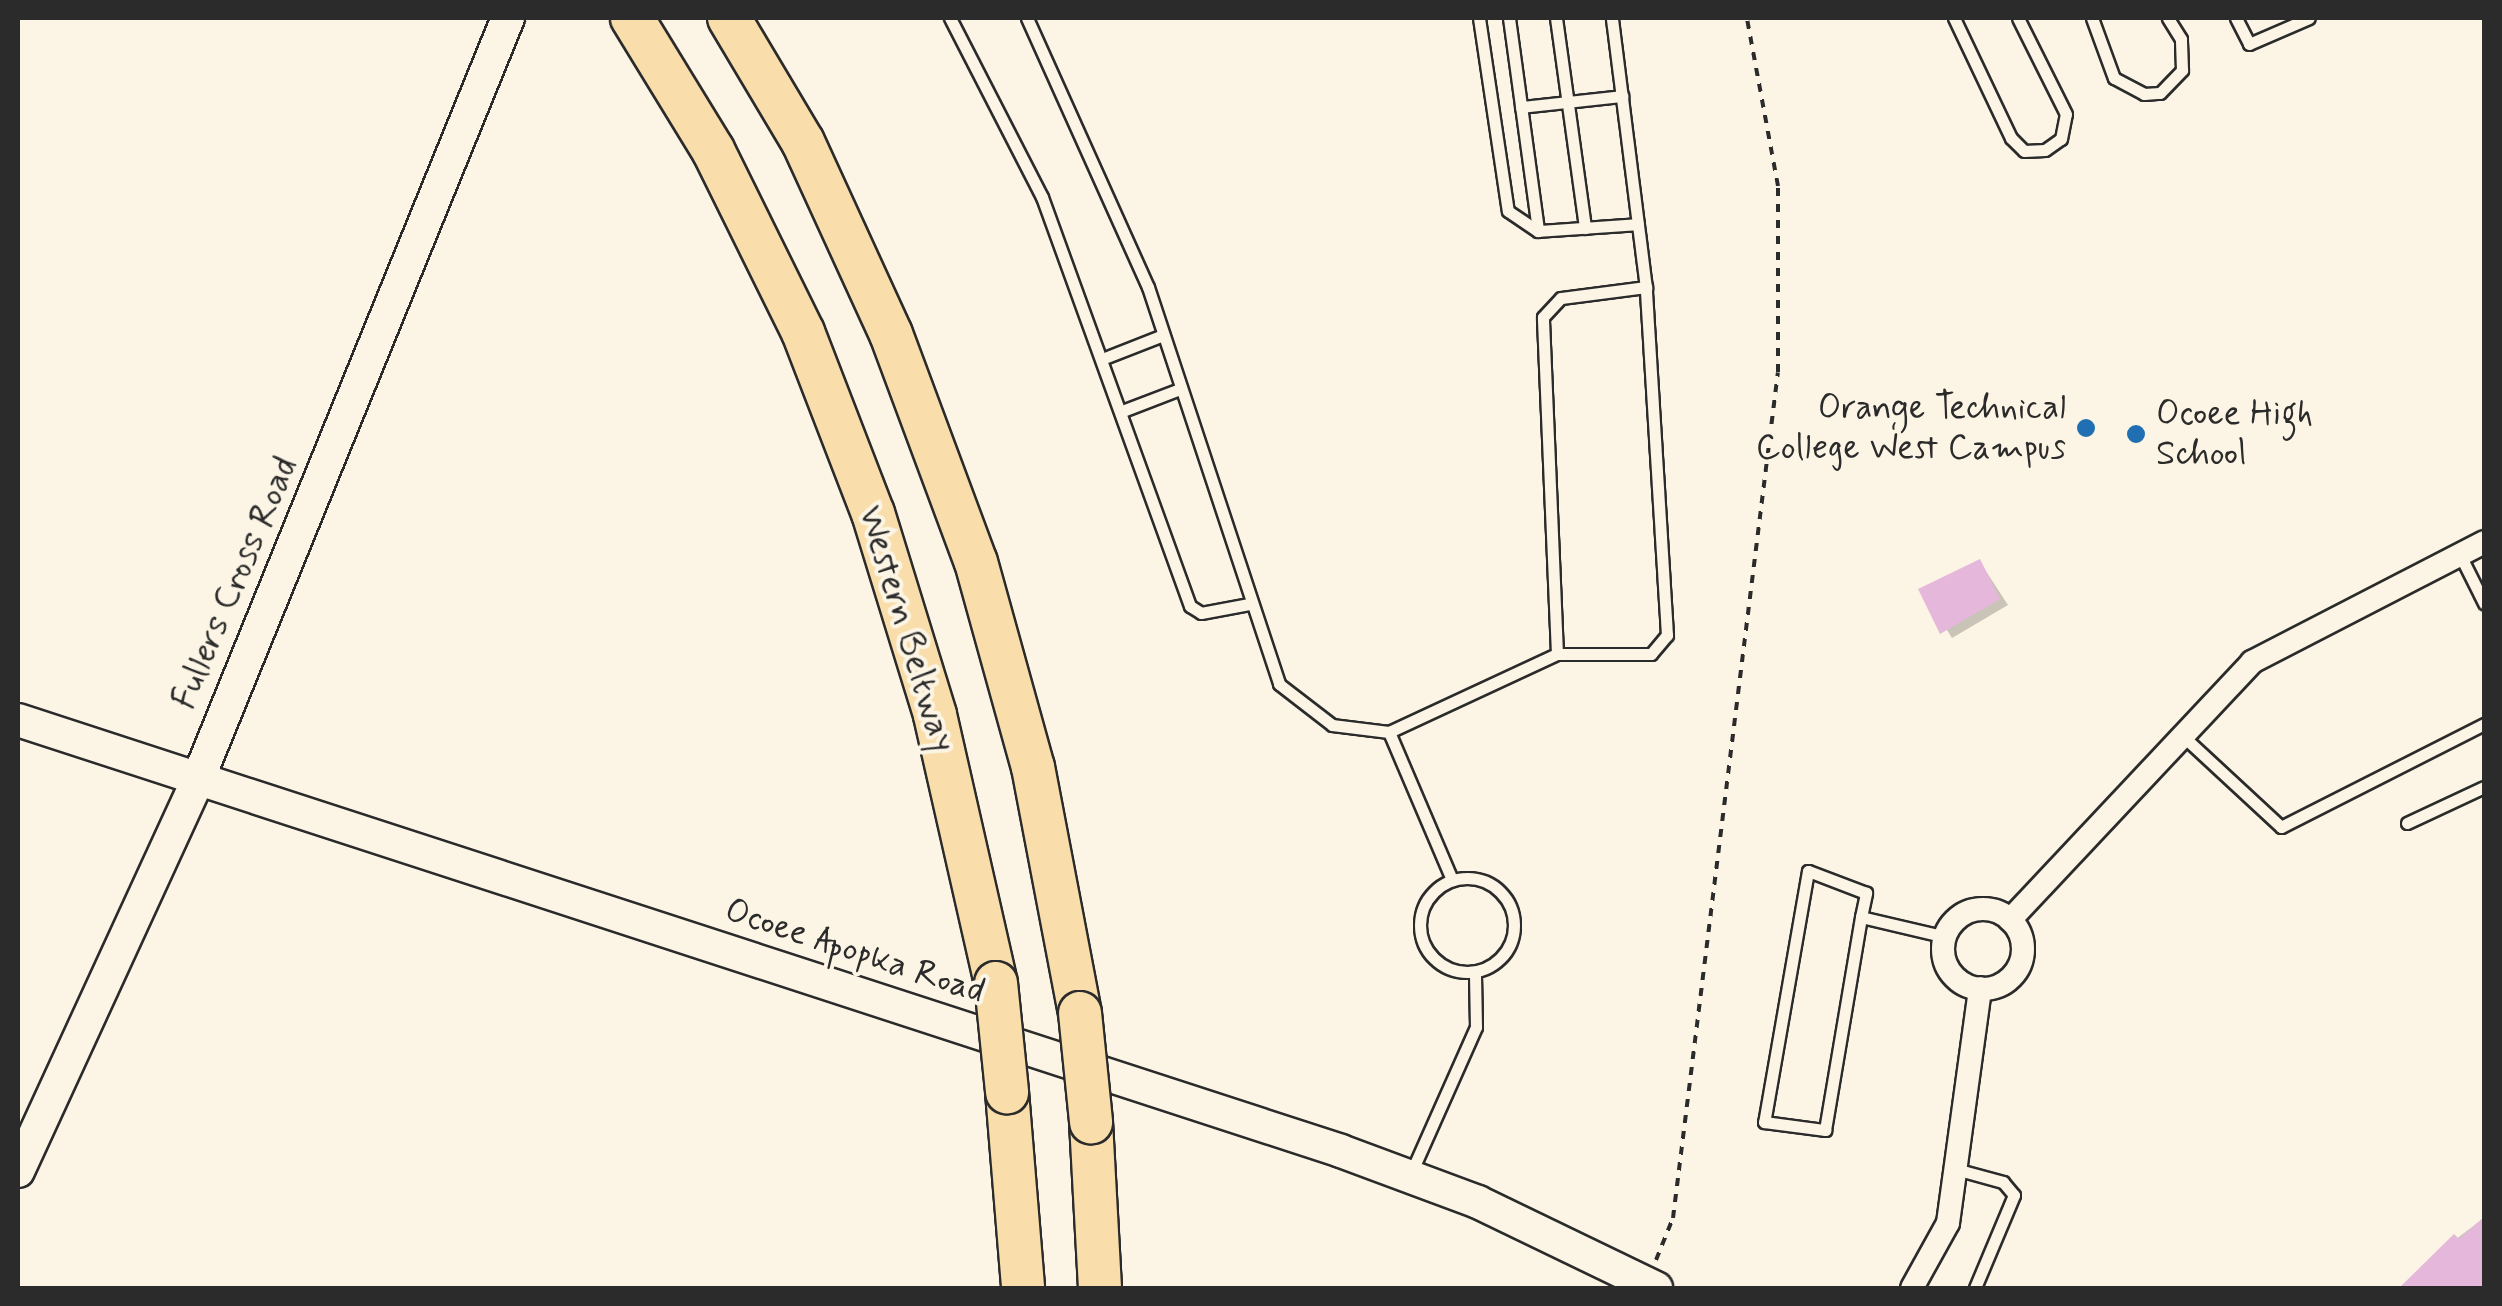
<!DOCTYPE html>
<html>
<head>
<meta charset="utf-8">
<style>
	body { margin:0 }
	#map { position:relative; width:2502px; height:1306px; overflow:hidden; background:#fcf5e5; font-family:Mynerve,sans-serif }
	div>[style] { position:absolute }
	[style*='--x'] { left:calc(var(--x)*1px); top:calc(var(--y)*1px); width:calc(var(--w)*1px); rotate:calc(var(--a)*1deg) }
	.shadow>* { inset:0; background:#0003 }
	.building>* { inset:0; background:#e4b7db }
	.path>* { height:4px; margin-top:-2px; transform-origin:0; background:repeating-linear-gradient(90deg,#2b2b2b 0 8px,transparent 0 16px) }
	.roads { filter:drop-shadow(2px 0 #2b2b2b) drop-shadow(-2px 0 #2b2b2b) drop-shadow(0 2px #2b2b2b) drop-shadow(0 -2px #2b2b2b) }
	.lane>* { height:11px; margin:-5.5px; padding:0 5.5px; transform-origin:5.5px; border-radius:5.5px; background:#fcf5e5 }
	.lane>.ring { margin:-5.5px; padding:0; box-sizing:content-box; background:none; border:11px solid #fcf5e5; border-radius:50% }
	.street>* { height:22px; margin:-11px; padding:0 11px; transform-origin:11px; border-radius:11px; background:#fcf5e5 }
	.street>.ring { margin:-11px; padding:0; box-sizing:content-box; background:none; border:22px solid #fcf5e5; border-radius:50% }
	.secondary>* { height:32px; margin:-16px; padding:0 16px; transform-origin:16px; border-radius:16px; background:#fcf5e5 }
	.highway>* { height:42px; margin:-21px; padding:0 21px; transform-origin:21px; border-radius:21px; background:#f9deab }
	.bridges { filter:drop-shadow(2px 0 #2b2b2b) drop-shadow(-2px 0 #2b2b2b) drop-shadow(0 2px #2b2b2b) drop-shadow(0 -2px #2b2b2b) }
	.highway-bridge>* { height:42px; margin:-21px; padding:0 21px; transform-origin:21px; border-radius:21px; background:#f9deab }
	.dots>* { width:28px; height:28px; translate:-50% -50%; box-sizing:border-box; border:5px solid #fcf5e5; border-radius:50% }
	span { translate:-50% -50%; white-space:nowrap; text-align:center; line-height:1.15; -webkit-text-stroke:8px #fcf5e5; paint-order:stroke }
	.poi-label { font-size:35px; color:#2b2b2b }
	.right { translate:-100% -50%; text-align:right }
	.left { translate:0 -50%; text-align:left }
	.street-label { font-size:35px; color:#2b2b2b }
	.frame { position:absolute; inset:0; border:20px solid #2b2b2b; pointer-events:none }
</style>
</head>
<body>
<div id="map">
	<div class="shadow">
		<div style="clip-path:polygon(1980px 562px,2008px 605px,1952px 638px,1922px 590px)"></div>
		<div style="clip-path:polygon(2484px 1218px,2484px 1288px,2411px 1288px,2427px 1261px)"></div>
	</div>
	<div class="building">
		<div style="clip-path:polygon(1980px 559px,2000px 599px,1940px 634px,1918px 589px)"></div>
		<div style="clip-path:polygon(2484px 1217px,2484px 1288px,2399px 1288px,2454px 1234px,2459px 1239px)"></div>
	</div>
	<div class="path">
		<div style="--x:1656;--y:1260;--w:45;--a:-68"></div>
		<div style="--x:1673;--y:1218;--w:852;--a:-82.93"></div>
		<div style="--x:1778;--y:372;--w:186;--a:-90"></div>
		<div style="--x:1778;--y:186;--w:171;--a:-100.5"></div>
	</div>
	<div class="roads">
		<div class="lane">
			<div style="--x:950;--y:18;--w:201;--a:62.8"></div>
			<div style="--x:1042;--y:197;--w:435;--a:70.1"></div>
			<div style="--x:1190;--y:606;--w:13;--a:32"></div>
			<div style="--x:1201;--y:613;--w:49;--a:-10.6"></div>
			<div style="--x:1027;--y:18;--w:295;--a:65.8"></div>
			<div style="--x:1148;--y:287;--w:418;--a:71.7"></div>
			<div style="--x:1279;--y:684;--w:67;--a:37.7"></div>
			<div style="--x:1332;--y:725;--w:57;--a:7"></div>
			<div style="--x:1389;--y:732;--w:161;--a:66.9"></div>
			<div style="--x:1479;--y:18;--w:195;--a:81.5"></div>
			<div style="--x:1508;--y:211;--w:36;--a:34"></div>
			<div style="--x:1509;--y:18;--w:215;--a:82.2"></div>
			<div style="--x:1538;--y:231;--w:100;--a:-4"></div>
			<div style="--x:1556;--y:18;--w:212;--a:82.1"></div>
			<div style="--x:1954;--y:18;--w:133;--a:64.6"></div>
			<div style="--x:2011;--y:138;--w:18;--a:45"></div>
			<div style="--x:2024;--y:151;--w:21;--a:-3"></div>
			<div style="--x:2045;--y:150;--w:19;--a:-35"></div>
			<div style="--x:2061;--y:139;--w:25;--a:-79"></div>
			<div style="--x:2066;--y:114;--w:107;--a:-116.6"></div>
			<div style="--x:2092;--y:18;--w:64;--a:69.9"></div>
			<div style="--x:2114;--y:78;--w:34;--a:28"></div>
			<div style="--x:2144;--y:94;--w:16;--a:-4"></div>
			<div style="--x:2160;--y:93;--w:32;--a:-46"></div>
			<div style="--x:2182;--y:70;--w:31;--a:-92"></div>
			<div style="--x:2181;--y:39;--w:25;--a:-122"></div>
			<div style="--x:2236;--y:18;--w:29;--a:63"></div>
			<div style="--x:2249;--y:44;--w:65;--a:-23.4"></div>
			<div style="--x:1521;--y:107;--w:102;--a:-6.2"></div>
			<div style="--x:1107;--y:357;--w:60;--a:-21.4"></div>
			<div style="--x:1125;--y:410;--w:59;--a:-20.9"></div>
			<div style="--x:2460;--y:555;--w:54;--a:63.4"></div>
			<div style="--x:1557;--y:654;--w:337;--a:-92.4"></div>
			<div style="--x:1543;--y:317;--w:26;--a:-47"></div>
			<div style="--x:1561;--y:298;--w:86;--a:-7.4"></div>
			<div style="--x:1389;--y:732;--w:185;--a:-24.9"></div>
			<div style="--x:1557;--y:654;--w:94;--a:0"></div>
			<div style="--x:1651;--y:654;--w:25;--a:-50"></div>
			<div style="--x:1667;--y:635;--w:348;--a:-93.5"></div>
			<div style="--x:1646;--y:288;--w:272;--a:-97.2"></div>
			<div style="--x:2185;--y:738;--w:131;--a:42.8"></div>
			<div style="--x:2281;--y:827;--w:228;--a:-26.9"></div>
			<div style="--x:2407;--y:823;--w:85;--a:-25.1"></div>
			<div class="ring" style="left:1420px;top:878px;width:83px;height:83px"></div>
			<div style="--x:1861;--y:917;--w:25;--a:-78"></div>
			<div style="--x:1866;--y:893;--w:62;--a:-159.2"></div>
			<div style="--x:1808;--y:871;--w:255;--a:99.9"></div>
			<div style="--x:1764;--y:1122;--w:62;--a:7.5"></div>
			<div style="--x:1825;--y:1130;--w:216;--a:-80.4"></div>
			<div style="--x:1861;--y:917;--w:87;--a:13.2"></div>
			<div style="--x:1959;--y:1170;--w:46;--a:15.3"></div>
			<div style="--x:2003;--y:1182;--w:17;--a:50"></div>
			<div style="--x:2014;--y:1195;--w:101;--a:112.8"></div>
			<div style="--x:1411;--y:1173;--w:160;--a:-66"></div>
			<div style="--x:1476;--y:1027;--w:54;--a:-91.1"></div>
		</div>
		<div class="street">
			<div class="ring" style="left:1943px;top:909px;width:58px;height:58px"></div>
			<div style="--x:2010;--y:920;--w:354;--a:-46.8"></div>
			<div style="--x:2252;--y:662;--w:261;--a:-27.3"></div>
			<div style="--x:1912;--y:1288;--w:74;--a:-61"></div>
			<div style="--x:1948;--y:1223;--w:237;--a:-82.2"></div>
		</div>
		<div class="secondary">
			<div style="--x:18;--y:720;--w:1391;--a:18.04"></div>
			<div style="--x:1341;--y:1151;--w:146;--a:20.4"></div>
			<div style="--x:1478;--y:1202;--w:198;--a:25.8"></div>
			<div style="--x:18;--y:1171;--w:431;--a:-65.3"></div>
			<div style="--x:198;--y:779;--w:822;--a:-67.84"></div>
		</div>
		<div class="highway">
			<div style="--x:632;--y:18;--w:155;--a:58.5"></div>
			<div style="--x:713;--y:150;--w:203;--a:63.7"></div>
			<div style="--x:803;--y:332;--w:194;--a:68.9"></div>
			<div style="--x:873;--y:513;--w:211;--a:72.9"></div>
			<div style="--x:935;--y:715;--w:275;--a:77.2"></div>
			<div style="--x:729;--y:18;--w:144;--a:59.2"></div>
			<div style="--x:803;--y:142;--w:211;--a:65.4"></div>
			<div style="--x:891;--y:334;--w:243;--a:69.6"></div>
			<div style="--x:976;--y:562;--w:213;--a:74.5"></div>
			<div style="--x:1033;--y:767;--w:250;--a:79.2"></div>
			<div style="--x:1007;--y:1092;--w:197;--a:85.3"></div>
			<div style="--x:1091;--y:1122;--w:166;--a:86.9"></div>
		</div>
	</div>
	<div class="bridges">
		<div class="highway-bridge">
			<div style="--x:996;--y:983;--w:110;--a:84.2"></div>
			<div style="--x:1080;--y:1013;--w:110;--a:84.2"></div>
		</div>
	</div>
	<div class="dots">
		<div style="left:2086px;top:428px;background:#1f6fb2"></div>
		<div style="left:2136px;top:434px;background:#1f6fb2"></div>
	</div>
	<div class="poi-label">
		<span class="right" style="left:2066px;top:428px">Orange Technical<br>College West Campus</span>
		<span class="left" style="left:2156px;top:434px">Ocoee High<br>School</span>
	</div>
	<div class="street-label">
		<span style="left:235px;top:583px;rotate:-67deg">Fullers Cross Road</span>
		<span style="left:906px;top:629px;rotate:73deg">Western Beltway</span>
		<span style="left:855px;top:951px;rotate:18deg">Ocoee Apopka Road</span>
	</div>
	<div class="frame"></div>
</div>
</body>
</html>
